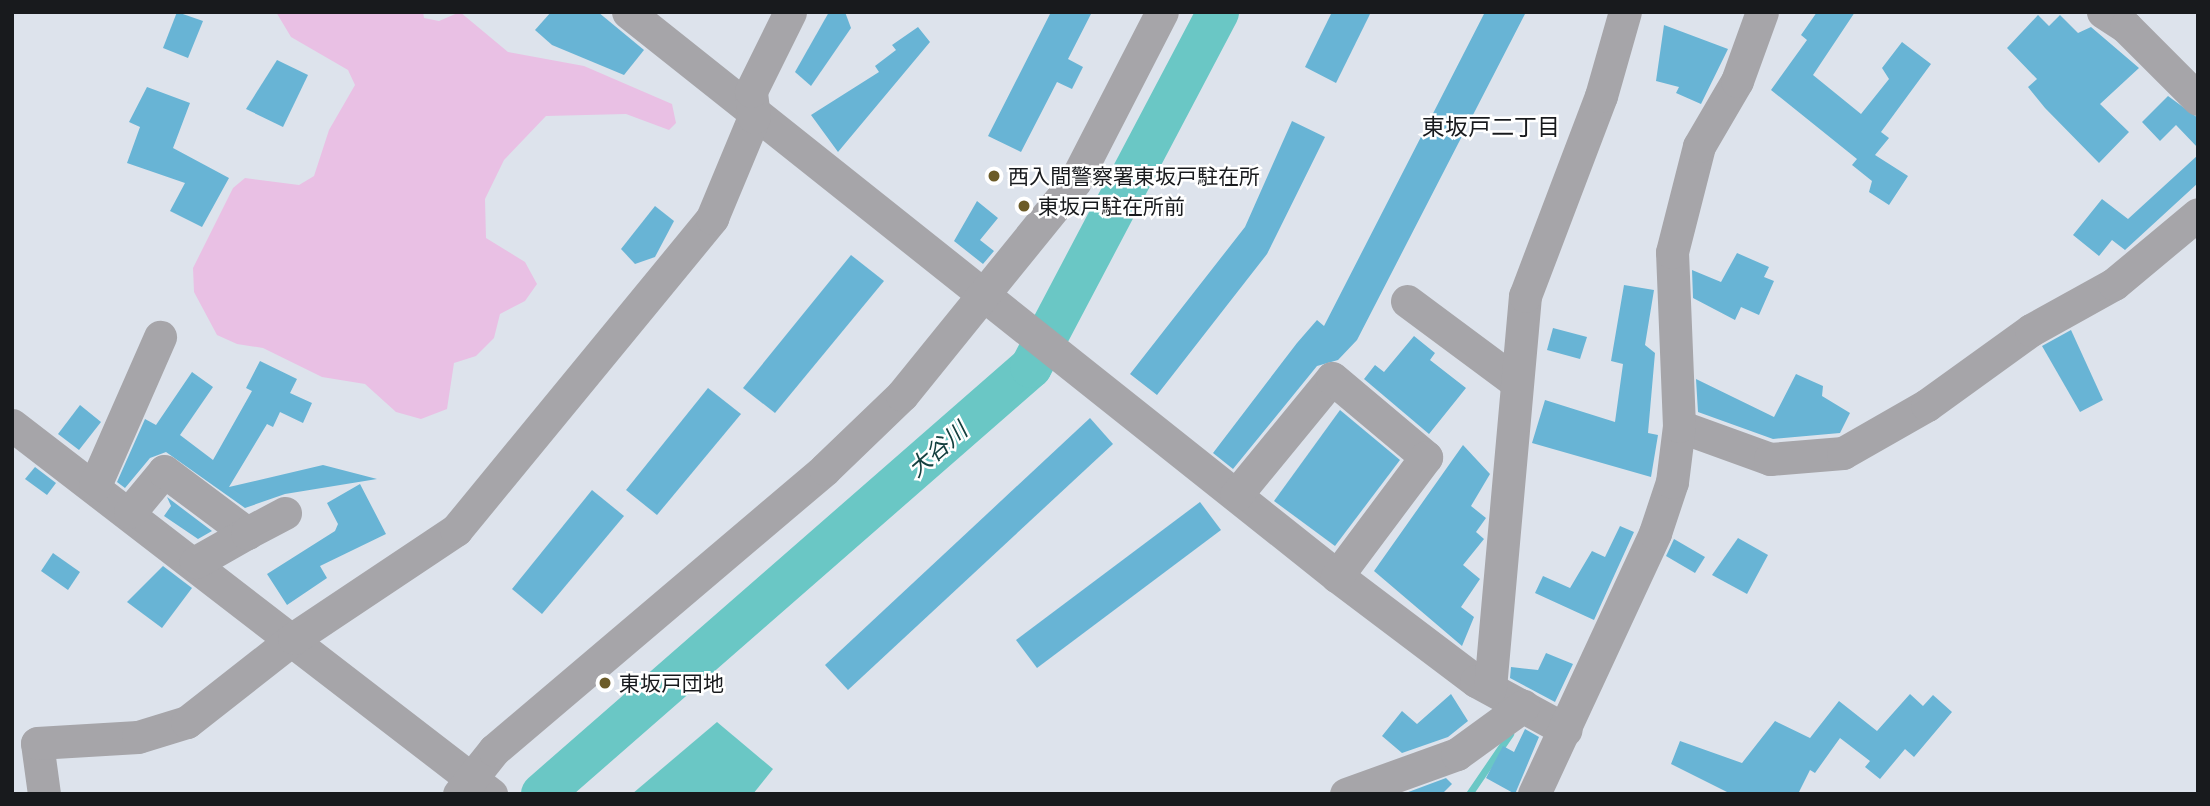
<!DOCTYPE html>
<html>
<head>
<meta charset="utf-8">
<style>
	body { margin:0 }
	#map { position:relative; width:2210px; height:806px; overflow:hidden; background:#dde3ec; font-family:Commissioner,"Noto Sans JP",sans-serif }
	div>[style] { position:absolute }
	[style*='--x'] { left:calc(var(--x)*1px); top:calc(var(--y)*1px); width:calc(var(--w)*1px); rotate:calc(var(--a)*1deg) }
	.green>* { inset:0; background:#e9c0e4 }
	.water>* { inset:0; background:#6ac7c5 }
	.stream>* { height:7px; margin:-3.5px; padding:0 3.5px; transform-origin:3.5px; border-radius:3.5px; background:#6ac7c5 }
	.river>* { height:42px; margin:-21px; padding:0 21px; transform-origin:21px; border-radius:21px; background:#6ac7c5 }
	.building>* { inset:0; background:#68b4d5 }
	.minor>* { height:33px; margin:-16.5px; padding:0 16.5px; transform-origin:16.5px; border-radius:16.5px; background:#a6a5a9 }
	.dots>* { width:19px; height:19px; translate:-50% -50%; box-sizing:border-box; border:4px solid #fff; border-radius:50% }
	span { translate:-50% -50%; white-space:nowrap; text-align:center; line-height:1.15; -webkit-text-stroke:5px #fff; paint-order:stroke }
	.poi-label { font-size:21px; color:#181a1d }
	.left { translate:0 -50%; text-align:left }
	.neighbourhood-label { font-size:23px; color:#181a1d }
	.water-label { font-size:23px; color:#14403f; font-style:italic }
	.frame { position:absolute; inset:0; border:14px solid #181a1d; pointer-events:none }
</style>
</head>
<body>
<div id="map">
	<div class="green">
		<div style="clip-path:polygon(276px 12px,423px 12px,424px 18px,439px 21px,460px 12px,508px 52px,584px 66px,672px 104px,676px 123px,669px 130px,626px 114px,546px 116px,504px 160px,485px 199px,486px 238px,525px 262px,537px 284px,525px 301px,500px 314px,494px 338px,476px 356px,454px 363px,447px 409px,421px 419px,396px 412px,365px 384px,322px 377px,263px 348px,237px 344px,217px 335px,194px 292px,193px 268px,233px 188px,245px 178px,299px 185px,314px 176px,329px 130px,355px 85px,348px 70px,291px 37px)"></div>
	</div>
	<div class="water">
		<div style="clip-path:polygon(717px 722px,773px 769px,753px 794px,632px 794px)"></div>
	</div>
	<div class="stream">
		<div style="--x:1469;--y:794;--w:73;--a:-55.7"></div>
	</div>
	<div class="river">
		<div style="--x:542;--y:794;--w:649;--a:-41.13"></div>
		<div style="--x:1031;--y:367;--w:401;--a:-62.2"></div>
	</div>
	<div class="building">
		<div style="clip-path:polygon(177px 12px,203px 21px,188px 58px,163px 48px)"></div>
		<div style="clip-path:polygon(551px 12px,598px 12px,644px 50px,624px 75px,552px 45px,535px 30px)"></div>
		<div style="clip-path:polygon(829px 12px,845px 12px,851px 28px,811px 86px,795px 72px)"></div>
		<div style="clip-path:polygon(1051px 12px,1092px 12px,1068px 59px,1083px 67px,1072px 89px,1057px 82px,1021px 152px,988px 136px)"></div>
		<div style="clip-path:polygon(1332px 12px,1371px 12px,1336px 83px,1305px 67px)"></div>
		<div style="clip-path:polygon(1485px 12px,1526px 12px,1357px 340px,1338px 360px,1317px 366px,1233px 469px,1213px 453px,1297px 343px,1317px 320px,1324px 326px)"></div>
		<div style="clip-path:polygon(1817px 12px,1855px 12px,1813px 75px,1861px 114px,1889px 79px,1882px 68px,1902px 42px,1931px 64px,1881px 132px,1889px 138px,1875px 155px,1908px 176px,1889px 205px,1869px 192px,1872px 181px,1852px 165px,1857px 159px,1771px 90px,1807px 40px,1801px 35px)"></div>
		<div style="clip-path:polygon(2038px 15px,2049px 26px,2060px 15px,2078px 33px,2091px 27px,2139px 68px,2100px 104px,2129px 132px,2099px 163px,2045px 108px,2028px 87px,2037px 79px,2007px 48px)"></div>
		<div style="clip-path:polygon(1664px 25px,1728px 49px,1701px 104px,1676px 93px,1679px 87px,1656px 81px)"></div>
		<div style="clip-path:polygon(918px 27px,930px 42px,838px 152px,811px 115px,879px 72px,875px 66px,896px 50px,892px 45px)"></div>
		<div style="clip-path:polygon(277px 60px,308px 75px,283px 127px,246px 109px)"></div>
		<div style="clip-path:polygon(147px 87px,190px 103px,173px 148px,229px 178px,202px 227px,170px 211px,185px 183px,127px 163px,140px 127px,129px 122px)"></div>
		<div style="clip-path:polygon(2168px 96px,2198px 118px,2198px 148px,2176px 125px,2160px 141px,2142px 122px)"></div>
		<div style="clip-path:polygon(1292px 121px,1325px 137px,1267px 254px,1157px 395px,1130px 374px,1245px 227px)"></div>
		<div style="clip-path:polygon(2198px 155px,2198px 183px,2125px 250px,2112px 240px,2099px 256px,2073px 235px,2102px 199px,2128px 219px)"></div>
		<div style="clip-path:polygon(977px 201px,998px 218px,980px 240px,994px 251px,983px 264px,954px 241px)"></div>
		<div style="clip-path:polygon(655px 206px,674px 221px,655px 257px,635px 264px,621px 249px)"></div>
		<div style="clip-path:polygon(1737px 253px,1769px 267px,1764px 277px,1774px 281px,1759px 315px,1741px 307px,1735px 320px,1693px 298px,1692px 270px,1721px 282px)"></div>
		<div style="clip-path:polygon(851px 255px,884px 281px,775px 413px,743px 388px)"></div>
		<div style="clip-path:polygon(1624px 285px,1654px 290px,1645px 345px,1655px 353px,1648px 433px,1658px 435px,1651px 477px,1532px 443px,1545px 400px,1615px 422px,1623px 364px,1611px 361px)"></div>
		<div style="clip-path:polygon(1553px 328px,1587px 337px,1580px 359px,1547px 350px)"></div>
		<div style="clip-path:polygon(2071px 330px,2103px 400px,2080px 412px,2042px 346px)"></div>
		<div style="clip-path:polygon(1414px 336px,1435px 353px,1430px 360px,1466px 388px,1429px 434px,1364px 379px,1375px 365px,1384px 372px)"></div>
		<div style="clip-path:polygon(260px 361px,297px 379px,290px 393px,312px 403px,303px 423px,280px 412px,273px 427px,267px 424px,229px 487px,323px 465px,377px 479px,285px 494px,245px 508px,166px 452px,150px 458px,125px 488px,117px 482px,145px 419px,156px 425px,192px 372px,213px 387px,180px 435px,213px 460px,252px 391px,246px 388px)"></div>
		<div style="clip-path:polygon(1796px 374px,1823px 386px,1822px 396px,1850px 413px,1840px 433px,1773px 439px,1698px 412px,1696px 379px,1774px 417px)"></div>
		<div style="clip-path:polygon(708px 388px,741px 414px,657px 515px,626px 490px)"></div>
		<div style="clip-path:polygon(80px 405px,101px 422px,79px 450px,58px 434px)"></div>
		<div style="clip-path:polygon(1340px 410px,1400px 460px,1335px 546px,1274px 501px)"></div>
		<div style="clip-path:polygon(1090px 418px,1113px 444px,848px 690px,825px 665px)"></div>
		<div style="clip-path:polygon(1463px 445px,1490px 474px,1471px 506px,1486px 518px,1476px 532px,1484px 539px,1463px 565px,1480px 579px,1461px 607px,1474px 617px,1462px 646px,1374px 571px)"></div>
		<div style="clip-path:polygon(35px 467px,56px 483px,47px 495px,25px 479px)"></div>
		<div style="clip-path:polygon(360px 484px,386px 534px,320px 566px,327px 578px,287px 605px,267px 574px,335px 531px,338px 524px,327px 503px)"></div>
		<div style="clip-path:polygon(592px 490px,624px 516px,542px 614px,512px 589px)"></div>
		<div style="clip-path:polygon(167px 497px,212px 531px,198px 539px,164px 516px,171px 506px)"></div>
		<div style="clip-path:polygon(1200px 502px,1221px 530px,1037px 668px,1016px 640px)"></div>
		<div style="clip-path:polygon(1620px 526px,1634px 532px,1594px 620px,1535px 593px,1543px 576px,1570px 588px,1592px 551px,1605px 557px)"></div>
		<div style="clip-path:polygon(1738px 538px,1768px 555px,1747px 594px,1712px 575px)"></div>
		<div style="clip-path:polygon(1674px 539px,1705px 557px,1695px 573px,1666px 556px)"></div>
		<div style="clip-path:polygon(53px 553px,80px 572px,68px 590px,41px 571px)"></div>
		<div style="clip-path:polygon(163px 566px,192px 588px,162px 628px,127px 602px)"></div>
		<div style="clip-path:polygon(1546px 653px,1573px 664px,1555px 702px,1510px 678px,1511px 667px,1538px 670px)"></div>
		<div style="clip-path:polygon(1451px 694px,1468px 721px,1448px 737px,1402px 753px,1382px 736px,1402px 711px,1417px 724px)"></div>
		<div style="clip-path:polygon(1910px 694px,1923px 706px,1933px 695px,1952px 712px,1914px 757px,1905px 749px,1880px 779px,1865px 767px,1870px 761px,1840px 738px,1815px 773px,1810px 770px,1798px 794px,1731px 794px,1671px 764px,1680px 741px,1742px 763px,1775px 721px,1810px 738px,1839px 701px,1877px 731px)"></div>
		<div style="clip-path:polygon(1525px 729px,1539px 737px,1515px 794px,1486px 778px,1503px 746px,1514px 752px)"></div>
		<div style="clip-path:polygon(1446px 778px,1452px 784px,1442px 794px,1403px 794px)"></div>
	</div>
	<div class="minor">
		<div style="--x:628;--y:12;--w:906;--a:38.5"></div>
		<div style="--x:1337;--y:576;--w:174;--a:37.1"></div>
		<div style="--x:1476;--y:681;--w:102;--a:28.6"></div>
		<div style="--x:2103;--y:12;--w:27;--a:33"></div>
		<div style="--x:2126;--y:27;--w:102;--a:45"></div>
		<div style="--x:1407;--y:301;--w:136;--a:36.6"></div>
		<div style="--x:12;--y:425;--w:605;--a:37.61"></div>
		<div style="--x:1679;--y:426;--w:97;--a:19.9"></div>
		<div style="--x:1770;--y:459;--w:73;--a:-4.7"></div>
		<div style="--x:1843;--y:453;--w:97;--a:-29.7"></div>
		<div style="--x:1927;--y:405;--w:128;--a:-35.8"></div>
		<div style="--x:2031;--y:330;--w:95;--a:-29"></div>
		<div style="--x:2114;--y:284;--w:109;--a:-39.8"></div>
		<div style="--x:95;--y:485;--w:162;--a:-66.3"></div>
		<div style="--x:1236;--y:495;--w:151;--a:-50.6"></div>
		<div style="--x:1332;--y:378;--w:123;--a:40"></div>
		<div style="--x:1426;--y:457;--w:149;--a:126.8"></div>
		<div style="--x:130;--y:512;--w:53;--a:-50.3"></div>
		<div style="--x:164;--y:471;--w:104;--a:36.8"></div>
		<div style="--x:247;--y:533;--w:59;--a:150.4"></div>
		<div style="--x:247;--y:533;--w:43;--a:-27.8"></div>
		<div style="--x:1490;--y:688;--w:394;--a:-84.9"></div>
		<div style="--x:1525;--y:296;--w:214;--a:-69.2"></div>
		<div style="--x:1601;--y:96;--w:87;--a:-74.1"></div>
		<div style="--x:44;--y:794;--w:51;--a:-97.8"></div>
		<div style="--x:37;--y:743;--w:101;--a:-3.4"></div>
		<div style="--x:138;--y:737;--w:51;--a:-17"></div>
		<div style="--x:187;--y:722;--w:136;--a:-38.1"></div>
		<div style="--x:294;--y:638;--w:195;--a:-33.7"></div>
		<div style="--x:456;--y:530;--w:404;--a:-50.6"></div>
		<div style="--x:712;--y:218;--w:109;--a:-67.4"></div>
		<div style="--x:754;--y:117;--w:26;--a:-97"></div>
		<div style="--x:751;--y:91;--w:88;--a:-63.7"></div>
		<div style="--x:459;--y:794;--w:56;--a:-51.5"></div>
		<div style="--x:494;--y:750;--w:434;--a:-40.3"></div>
		<div style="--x:825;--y:469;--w:107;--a:-43.9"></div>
		<div style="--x:902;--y:395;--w:275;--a:-51"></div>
		<div style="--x:1075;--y:181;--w:190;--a:-62.8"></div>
		<div style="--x:1346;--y:794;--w:118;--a:-19.8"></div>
		<div style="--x:1457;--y:754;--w:82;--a:-36"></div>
		<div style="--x:1534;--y:794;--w:288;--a:-65.1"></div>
		<div style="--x:1655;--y:533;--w:54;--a:-71.6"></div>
		<div style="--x:1672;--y:482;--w:56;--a:-82.9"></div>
		<div style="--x:1679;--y:426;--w:174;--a:-92.3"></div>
		<div style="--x:1672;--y:252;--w:109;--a:-75.7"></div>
		<div style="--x:1699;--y:146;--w:75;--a:-59.7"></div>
		<div style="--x:1737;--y:81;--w:73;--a:-70.1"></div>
	</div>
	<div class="dots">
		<div style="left:994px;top:176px;background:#6b5b28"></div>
		<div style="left:1024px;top:206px;background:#6b5b28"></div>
		<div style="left:605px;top:683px;background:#6b5b28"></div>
	</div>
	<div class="poi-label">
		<span class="left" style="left:1008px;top:176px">西入間警察署東坂戸駐在所</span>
		<span class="left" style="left:1038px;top:206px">東坂戸駐在所前</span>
		<span class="left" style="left:619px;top:683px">東坂戸団地</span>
	</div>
	<div class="neighbourhood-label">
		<span style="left:1491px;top:126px">東坂戸二丁目</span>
	</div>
	<div class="water-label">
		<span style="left:937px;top:449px;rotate:-41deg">大谷川</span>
	</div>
	<div class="frame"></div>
</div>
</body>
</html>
